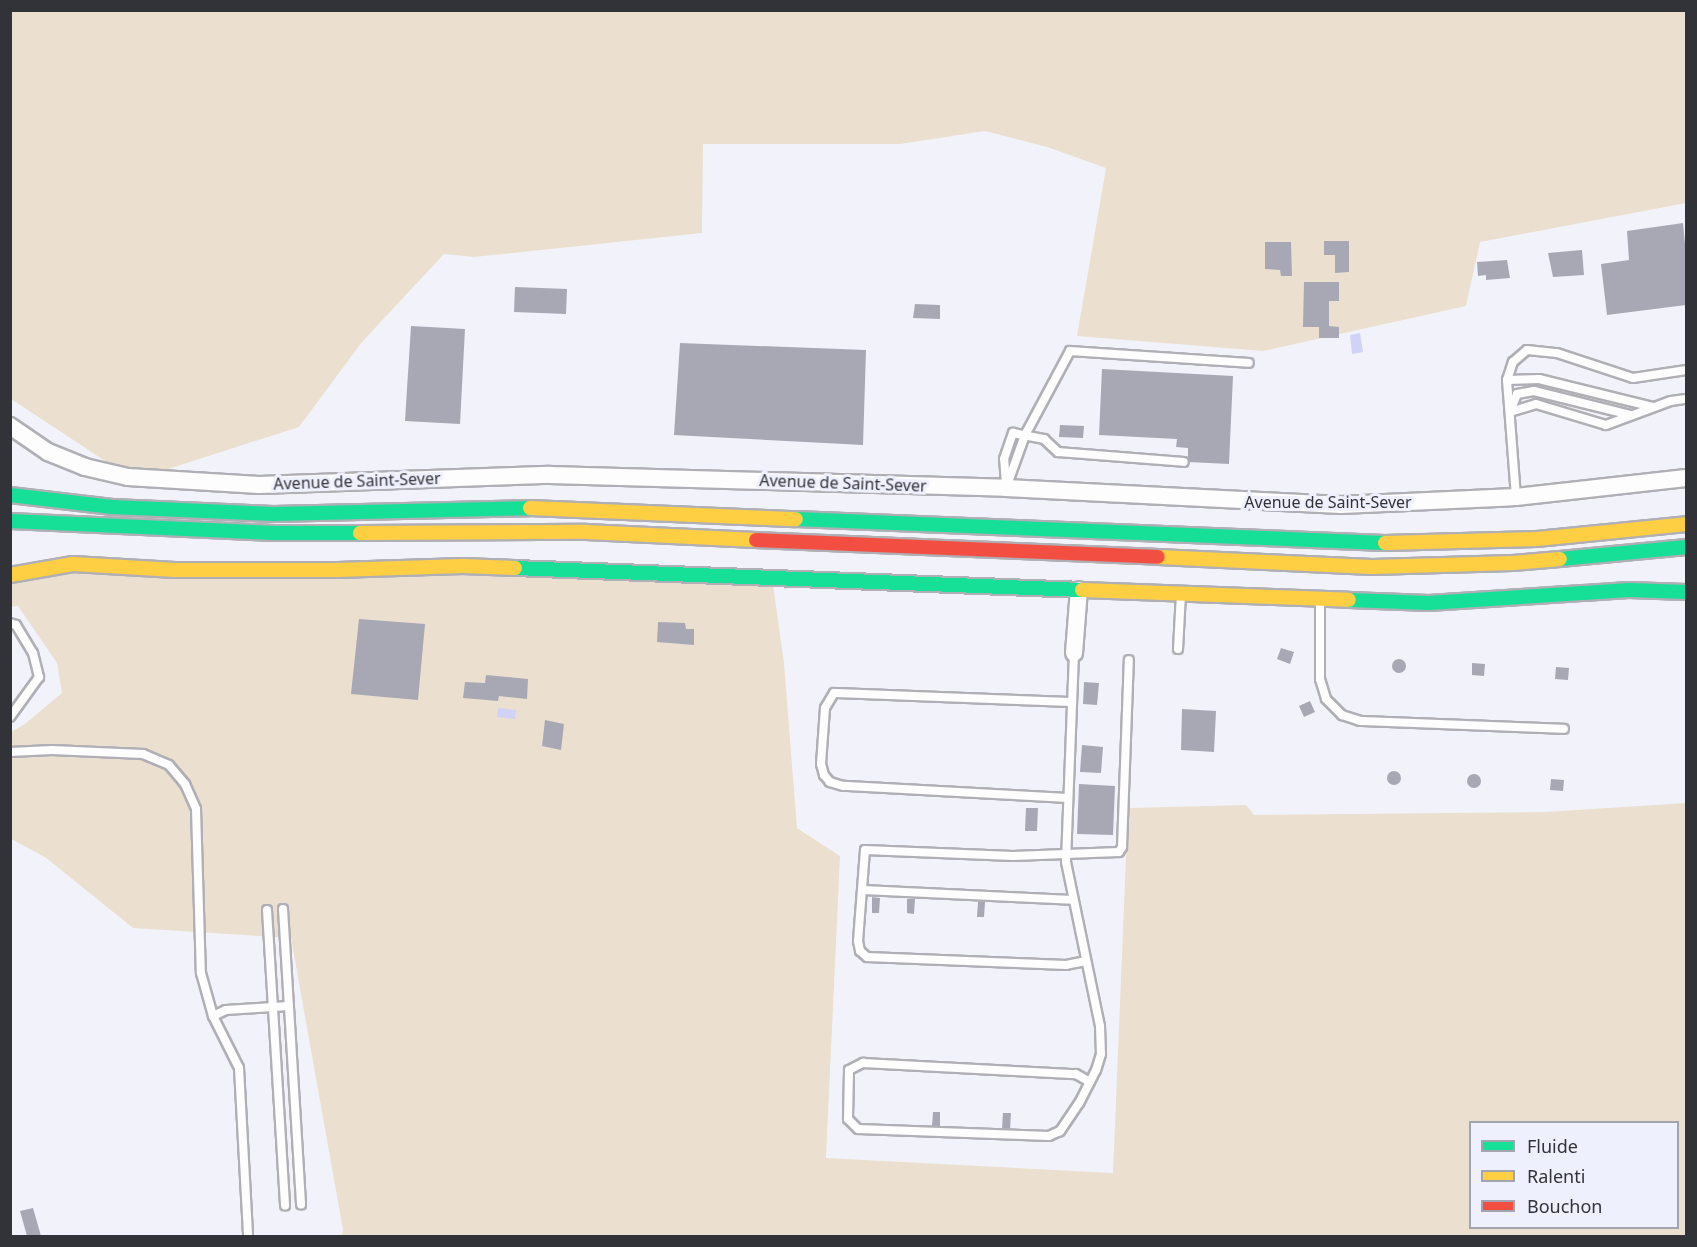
<!DOCTYPE html>
<html>
<head>
<meta charset="utf-8">
<style>
	body { margin:0 }
	#map { position:relative; width:1697px; height:1247px; overflow:hidden; background:#f2f3fa; font-family:"Noto Sans",sans-serif }
	div>[style] { position:absolute }
	[style*='--x'] { left:calc(var(--x)*1px); top:calc(var(--y)*1px); width:calc(var(--w)*1px); rotate:calc(var(--a)*1deg) }
	.green>* { inset:0; background:#ebe0cf }
	.water>* { inset:0; background:#d0d3f6 }
	.building>* { inset:0; background:#a7a8b4 }
	.round { border-radius:50% }
	.roads { filter:drop-shadow(2px 0 #afafb5) drop-shadow(-2px 0 #afafb5) drop-shadow(0 2px #afafb5) drop-shadow(0 -2px #afafb5) }
	.lane>* { height:8px; margin:-4px; padding:0 4px; transform-origin:4px; border-radius:4px; background:#fdfdfe }
	.street>* { height:16px; margin:-8px; padding:0 8px; transform-origin:8px; border-radius:8px; background:#fdfdfe }
	.fast>* { height:14px; margin:-7px; padding:0 7px; transform-origin:7px; border-radius:7px; background:#16e098 }
	.slow>* { height:14px; margin:-7px; padding:0 7px; transform-origin:7px; border-radius:7px; background:#ffcf43 }
	.jam>* { height:14px; margin:-7px; padding:0 7px; transform-origin:7px; border-radius:7px; background:#f24e42 }
	span { translate:-50% -50%; white-space:nowrap; text-align:center; line-height:1.15; -webkit-text-stroke:6px #eef0fe; paint-order:stroke }
	.street-label { font-size:16px; color:#323338 }
	.frame { position:absolute; inset:0; border:12px solid #323338; pointer-events:none }
	.legend { position:absolute; left:1469px; top:1121px; width:210px; height:108px; box-sizing:border-box; background:#eef0fe; border:2px solid #a3a4af; margin:0; padding:8px 10px; list-style:none; font-size:18px; color:#323338 }
	.legend li { display:flex; align-items:center; gap:12px; height:30px }
	.legend b { width:30px; border:2px solid #a3a4af }
</style>
</head>
<body>
<div id="map">
	<div class="green">
		<div style="clip-path:polygon(10px 11px,1686px 11px,1686px 203px,1480px 242px,1466px 306px,1263px 351px,1077px 336px,1106px 168px,1047px 147px,985px 131px,900px 144px,703px 144px,702px 233px,474px 257px,444px 254px,362px 342px,299px 427px,134px 480px,11px 399px)"></div>
		<div style="clip-path:polygon(evenodd,81px 560px,773px 585px,784px 663px,797px 828px,840px 856px,826px 1158px,1113px 1173px,1128px 808px,1246px 805px,1254px 815px,1545px 812px,1686px 803px,1686px 1236px,341px 1236px,343px 1230px,291px 938px,133px 928px,45px 857px,11px 839px,11px 732px,25px 724px,62px 693px,57px 663px,18px 606px,11px 607px,11px 584px,81px 560px,1470px 1122px,1678px 1122px,1678px 1228px,1470px 1228px,1470px 1122px)"></div>
	</div>
	<div class="water">
		<div style="clip-path:polygon(1360px 333px,1363px 352px,1352px 354px,1350px 335px)"></div>
		<div style="clip-path:polygon(498px 708px,516px 710px,515px 719px,497px 717px)"></div>
	</div>
	<div class="building">
		<div style="clip-path:polygon(1683px 223px,1686px 254px,1686px 305px,1607px 315px,1601px 264px,1629px 260px,1627px 231px)"></div>
		<div style="clip-path:polygon(1324px 241px,1349px 241px,1349px 272px,1335px 273px,1335px 255px,1324px 255px)"></div>
		<div style="clip-path:polygon(1265px 242px,1291px 242px,1292px 276px,1281px 276px,1280px 270px,1265px 269px)"></div>
		<div style="clip-path:polygon(1582px 250px,1584px 275px,1553px 277px,1548px 253px)"></div>
		<div style="clip-path:polygon(1507px 260px,1510px 278px,1486px 280px,1486px 275px,1478px 276px,1477px 262px)"></div>
		<div style="clip-path:polygon(1304px 282px,1339px 282px,1339px 301px,1329px 301px,1329px 326px,1339px 327px,1339px 338px,1319px 338px,1319px 327px,1303px 327px)"></div>
		<div style="clip-path:polygon(515px 287px,567px 289px,566px 314px,514px 312px)"></div>
		<div style="clip-path:polygon(915px 304px,940px 305px,940px 319px,913px 318px)"></div>
		<div style="clip-path:polygon(411px 326px,465px 329px,460px 424px,405px 421px)"></div>
		<div style="clip-path:polygon(680px 343px,866px 350px,863px 445px,674px 435px)"></div>
		<div style="clip-path:polygon(1102px 369px,1233px 376px,1229px 464px,1188px 462px,1188px 448px,1176px 447px,1177px 439px,1099px 435px)"></div>
		<div style="clip-path:polygon(1060px 425px,1084px 426px,1083px 438px,1059px 437px)"></div>
		<div style="clip-path:polygon(359px 619px,425px 624px,418px 700px,351px 694px)"></div>
		<div style="clip-path:polygon(658px 622px,685px 623px,686px 629px,694px 629px,694px 645px,657px 642px)"></div>
		<div style="clip-path:polygon(1281px 648px,1294px 652px,1290px 664px,1277px 659px)"></div>
		<div class="round" style="left:1392px;top:659px;width:14px;height:14px"></div>
		<div style="clip-path:polygon(1472px 663px,1485px 664px,1484px 676px,1472px 675px)"></div>
		<div style="clip-path:polygon(1556px 667px,1569px 668px,1568px 680px,1555px 679px)"></div>
		<div style="clip-path:polygon(486px 675px,528px 679px,527px 699px,499px 696px,498px 701px,463px 698px,465px 682px,485px 683px)"></div>
		<div style="clip-path:polygon(1084px 682px,1099px 683px,1097px 705px,1083px 704px)"></div>
		<div style="clip-path:polygon(1310px 701px,1315px 712px,1304px 717px,1299px 706px)"></div>
		<div style="clip-path:polygon(1182px 709px,1216px 711px,1214px 752px,1181px 750px)"></div>
		<div style="clip-path:polygon(545px 720px,564px 724px,561px 750px,542px 746px)"></div>
		<div style="clip-path:polygon(1082px 745px,1103px 747px,1101px 773px,1080px 772px)"></div>
		<div class="round" style="left:1387px;top:771px;width:14px;height:14px"></div>
		<div class="round" style="left:1467px;top:774px;width:14px;height:14px"></div>
		<div style="clip-path:polygon(1551px 779px,1564px 780px,1563px 791px,1550px 790px)"></div>
		<div style="clip-path:polygon(1079px 784px,1115px 786px,1113px 835px,1077px 834px)"></div>
		<div style="clip-path:polygon(1026px 808px,1038px 808px,1037px 831px,1025px 831px)"></div>
		<div style="clip-path:polygon(872px 897px,880px 898px,879px 913px,872px 913px)"></div>
		<div style="clip-path:polygon(907px 899px,915px 899px,914px 914px,907px 913px)"></div>
		<div style="clip-path:polygon(978px 902px,985px 902px,984px 917px,977px 917px)"></div>
		<div style="clip-path:polygon(933px 1112px,940px 1112px,940px 1127px,932px 1126px)"></div>
		<div style="clip-path:polygon(1003px 1113px,1011px 1113px,1010px 1130px,1002px 1129px)"></div>
		<div style="clip-path:polygon(33px 1208px,41px 1236px,27px 1236px,20px 1211px)"></div>
	</div>
	<div class="roads">
		<div class="lane">
			<div style="--x:1507;--y:380;--w:32;--a:-2"></div>
			<div style="--x:1539;--y:379;--w:117;--a:13.8"></div>
			<div style="--x:1511;--y:409;--w:16;--a:-68"></div>
			<div style="--x:1517;--y:394;--w:17;--a:-10"></div>
			<div style="--x:1534;--y:391;--w:100;--a:13.9"></div>
			<div style="--x:1510;--y:412;--w:27;--a:-17"></div>
			<div style="--x:1536;--y:404;--w:73;--a:16.7"></div>
			<div style="--x:1606;--y:425;--w:69;--a:-20.3"></div>
			<div style="--x:1671;--y:401;--w:15;--a:-8"></div>
			<div style="--x:1006;--y:485;--w:26;--a:-94"></div>
			<div style="--x:1004;--y:459;--w:28;--a:-71"></div>
			<div style="--x:1013;--y:433;--w:32;--a:11"></div>
			<div style="--x:1044;--y:439;--w:19;--a:43"></div>
			<div style="--x:1058;--y:452;--w:126;--a:4.5"></div>
			<div style="--x:1006;--y:488;--w:56;--a:-70.3"></div>
			<div style="--x:1025;--y:435;--w:95;--a:-61.8"></div>
			<div style="--x:1070;--y:351;--w:179;--a:3.8"></div>
			<div style="--x:1516;--y:497;--w:117;--a:-94.4"></div>
			<div style="--x:1507;--y:380;--w:19;--a:-72"></div>
			<div style="--x:1513;--y:362;--w:18;--a:-41"></div>
			<div style="--x:1527;--y:350;--w:30;--a:6"></div>
			<div style="--x:1557;--y:353;--w:80;--a:18.2"></div>
			<div style="--x:1633;--y:378;--w:54;--a:-8.6"></div>
			<div style="--x:1320;--y:601;--w:78;--a:90"></div>
			<div style="--x:1320;--y:679;--w:21;--a:73"></div>
			<div style="--x:1326;--y:699;--w:23;--a:45"></div>
			<div style="--x:1342;--y:715;--w:19;--a:18"></div>
			<div style="--x:1360;--y:721;--w:204;--a:2.2"></div>
			<div style="--x:10;--y:623;--w:6;--a:18"></div>
			<div style="--x:16;--y:625;--w:33;--a:59"></div>
			<div style="--x:33;--y:653;--w:25;--a:76"></div>
			<div style="--x:39;--y:677;--w:49;--a:125.9"></div>
			<div style="--x:1178;--y:649;--w:55;--a:-86.9"></div>
			<div style="--x:1074;--y:653;--w:209;--a:92.2"></div>
			<div style="--x:1066;--y:862;--w:167;--a:78.3"></div>
			<div style="--x:1100;--y:1026;--w:28;--a:88"></div>
			<div style="--x:1101;--y:1054;--w:17;--a:107"></div>
			<div style="--x:1096;--y:1070;--w:37;--a:117"></div>
			<div style="--x:1079;--y:1103;--w:34;--a:124"></div>
			<div style="--x:1060;--y:1131;--w:12;--a:156"></div>
			<div style="--x:1049;--y:1136;--w:191;--a:-177.9"></div>
			<div style="--x:858;--y:1129;--w:14;--a:-135"></div>
			<div style="--x:848;--y:1119;--w:49;--a:-88.8"></div>
			<div style="--x:849;--y:1070;--w:16;--a:-27"></div>
			<div style="--x:863;--y:1063;--w:213;--a:3"></div>
			<div style="--x:1076;--y:1074;--w:16;--a:30"></div>
			<div style="--x:10;--y:752;--w:42;--a:-2.7"></div>
			<div style="--x:52;--y:750;--w:91;--a:2.5"></div>
			<div style="--x:143;--y:754;--w:28;--a:23"></div>
			<div style="--x:169;--y:765;--w:25;--a:50"></div>
			<div style="--x:185;--y:784;--w:27;--a:66"></div>
			<div style="--x:196;--y:809;--w:164;--a:88.3"></div>
			<div style="--x:201;--y:973;--w:45;--a:74.4"></div>
			<div style="--x:213;--y:1016;--w:58;--a:63.4"></div>
			<div style="--x:239;--y:1068;--w:168;--a:86.9"></div>
			<div style="--x:1068;--y:798;--w:225;--a:-176.9"></div>
			<div style="--x:843;--y:786;--w:14;--a:-163"></div>
			<div style="--x:830;--y:782;--w:9;--a:-131"></div>
			<div style="--x:824;--y:775;--w:11;--a:-105"></div>
			<div style="--x:821;--y:764;--w:56;--a:-85.9"></div>
			<div style="--x:825;--y:708;--w:17;--a:-59"></div>
			<div style="--x:834;--y:693;--w:238;--a:2.2"></div>
			<div style="--x:862;--y:890;--w:211;--a:2.7"></div>
			<div style="--x:283;--y:909;--w:296;--a:86.5"></div>
			<div style="--x:267;--y:910;--w:296;--a:86.5"></div>
			<div style="--x:1086;--y:961;--w:20;--a:169"></div>
			<div style="--x:1066;--y:965;--w:199;--a:-177.7"></div>
			<div style="--x:867;--y:957;--w:9;--a:-139"></div>
			<div style="--x:860;--y:951;--w:10;--a:-101"></div>
			<div style="--x:858;--y:941;--w:91;--a:-85.6"></div>
			<div style="--x:865;--y:850;--w:148;--a:2.3"></div>
			<div style="--x:1013;--y:856;--w:106;--a:-2.2"></div>
			<div style="--x:1119;--y:852;--w:6;--a:-59"></div>
			<div style="--x:1122;--y:847;--w:187;--a:-87.9"></div>
			<div style="--x:213;--y:1016;--w:14;--a:-25"></div>
			<div style="--x:226;--y:1010;--w:63;--a:-3.6"></div>
		</div>
		<div class="street">
			<div style="--x:10;--y:426;--w:46;--a:34.4"></div>
			<div style="--x:48;--y:452;--w:40;--a:22"></div>
			<div style="--x:85;--y:467;--w:44;--a:13.1"></div>
			<div style="--x:128;--y:477;--w:131;--a:3.5"></div>
			<div style="--x:259;--y:485;--w:291;--a:-2"></div>
			<div style="--x:550;--y:475;--w:456;--a:1.6"></div>
			<div style="--x:1006;--y:488;--w:335;--a:2.9"></div>
			<div style="--x:1341;--y:505;--w:175;--a:-2.6"></div>
			<div style="--x:1516;--y:497;--w:171;--a:-6.4"></div>
			<div style="--x:1074;--y:653;--w:63;--a:-85.5"></div>
		</div>
		<div class="fast">
			<div style="--x:10;--y:495;--w:103;--a:6.7"></div>
			<div style="--x:112;--y:507;--w:161;--a:2.5"></div>
			<div style="--x:273;--y:514;--w:257;--a:-1.3"></div>
			<div style="--x:796;--y:519;--w:589;--a:2.33"></div>
			<div style="--x:10;--y:521;--w:264;--a:2.6"></div>
			<div style="--x:274;--y:533;--w:86;--a:0"></div>
			<div style="--x:1560;--y:559;--w:127;--a:-5.4"></div>
			<div style="--x:515;--y:568;--w:567;--a:2.22"></div>
			<div style="--x:1349;--y:600;--w:80;--a:2.1"></div>
			<div style="--x:1429;--y:603;--w:200;--a:-3.7"></div>
			<div style="--x:1629;--y:590;--w:57;--a:2"></div>
		</div>
		<div class="slow">
			<div style="--x:530;--y:508;--w:266;--a:2.4"></div>
			<div style="--x:360;--y:533;--w:226;--a:-0.3"></div>
			<div style="--x:586;--y:532;--w:170;--a:2.7"></div>
			<div style="--x:1385;--y:543;--w:152;--a:-1.5"></div>
			<div style="--x:1537;--y:539;--w:150;--a:-5.7"></div>
			<div style="--x:1158;--y:557;--w:214;--a:2.7"></div>
			<div style="--x:1372;--y:567;--w:141;--a:-1.6"></div>
			<div style="--x:1513;--y:563;--w:47;--a:-4.9"></div>
			<div style="--x:10;--y:575;--w:64;--a:-9.9"></div>
			<div style="--x:73;--y:564;--w:102;--a:3.4"></div>
			<div style="--x:175;--y:570;--w:162;--a:0"></div>
			<div style="--x:337;--y:570;--w:126;--a:-1.8"></div>
			<div style="--x:463;--y:566;--w:52;--a:2.2"></div>
			<div style="--x:1082;--y:590;--w:267;--a:2.1"></div>
		</div>
		<div class="jam">
			<div style="--x:756;--y:540;--w:402;--a:2.4"></div>
		</div>
	</div>
	<div class="street-label">
		<span style="left:357px;top:481px;rotate:-2deg">Avenue de Saint-Sever</span>
		<span style="left:843px;top:483px;rotate:2deg">Avenue de Saint-Sever</span>
		<span style="left:1328px;top:502px">Avenue de Saint-Sever</span>
	</div>
	<div class="frame"></div>
	<ul class="legend">
	<li><b style="height:8px;background:#16e098"></b>Fluide</li>
	<li><b style="height:8px;background:#ffcf43"></b>Ralenti</li>
	<li><b style="height:8px;background:#f24e42"></b>Bouchon</li>
	</ul>
</div>
</body>
</html>
